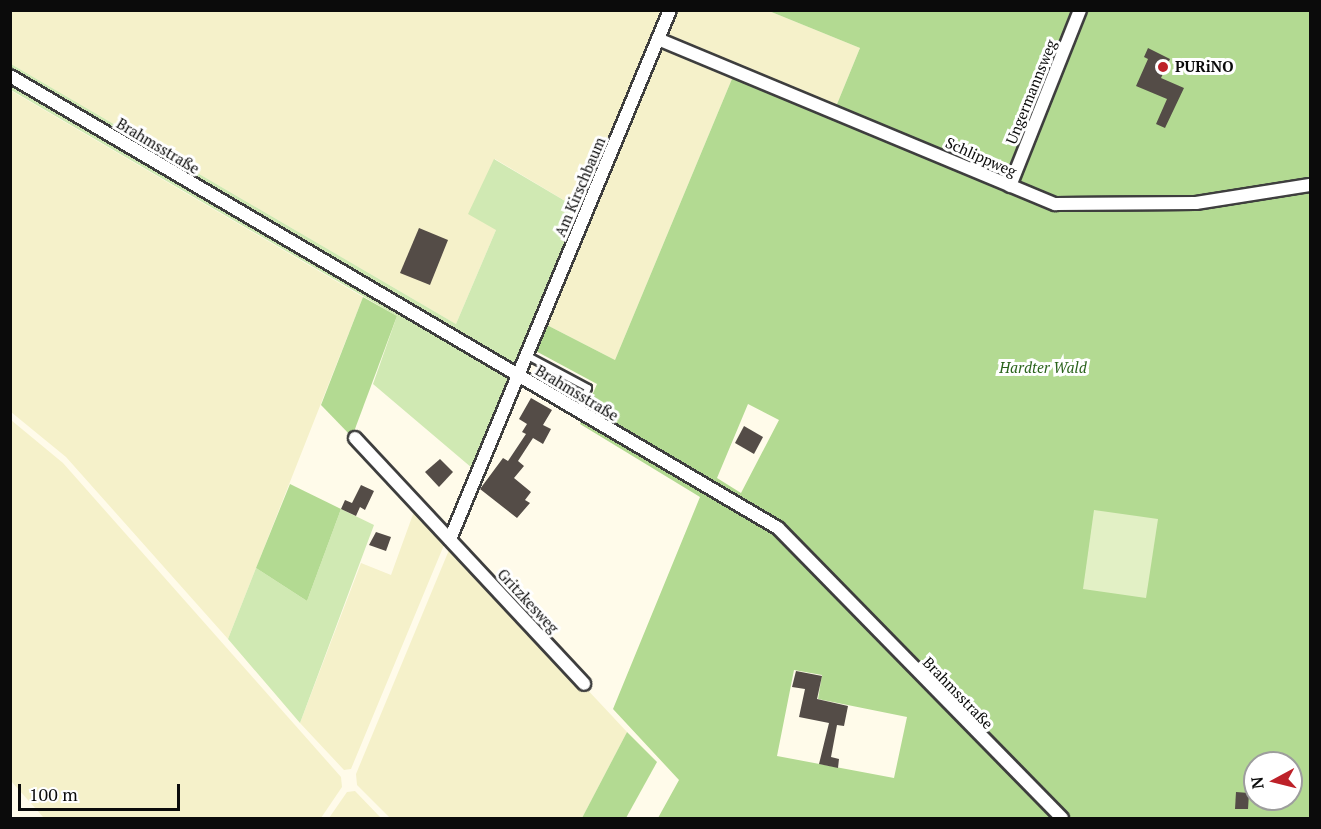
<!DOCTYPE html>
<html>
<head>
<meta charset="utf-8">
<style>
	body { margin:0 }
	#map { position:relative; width:1321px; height:829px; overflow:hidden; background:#fffbea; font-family:"PT Serif",serif }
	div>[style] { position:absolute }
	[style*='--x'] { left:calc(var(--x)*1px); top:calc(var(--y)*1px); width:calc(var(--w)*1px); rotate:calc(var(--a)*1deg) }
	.farmland>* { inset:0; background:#f5f1ca }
	.green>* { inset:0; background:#d0e9b3 }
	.forest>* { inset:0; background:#b3da92 }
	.pitch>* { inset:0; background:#e2f0c5 }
	.building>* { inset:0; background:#544c47 }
	.roads { filter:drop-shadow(2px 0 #3e3e3e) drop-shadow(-2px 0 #3e3e3e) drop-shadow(0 2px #3e3e3e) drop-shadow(0 -2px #3e3e3e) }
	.lane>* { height:6px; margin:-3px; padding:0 3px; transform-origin:3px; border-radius:3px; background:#fff }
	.street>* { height:12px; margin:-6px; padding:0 6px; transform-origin:6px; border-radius:6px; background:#fff }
	.dots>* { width:16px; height:16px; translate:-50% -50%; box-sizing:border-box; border:3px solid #fff; border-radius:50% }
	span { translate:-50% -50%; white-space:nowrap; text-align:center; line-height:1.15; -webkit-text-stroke:6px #fff; paint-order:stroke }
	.poi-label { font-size:15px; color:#0b0b0b; font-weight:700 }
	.left { translate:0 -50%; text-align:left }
	.street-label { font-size:15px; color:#0b0b0b }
	.park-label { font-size:15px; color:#2a631b; font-style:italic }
	.frame { position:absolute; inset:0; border:12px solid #0b0b0b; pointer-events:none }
	.north { position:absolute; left:1243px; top:751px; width:60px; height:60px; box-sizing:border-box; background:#fff; border:2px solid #9d9d9d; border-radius:50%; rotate:263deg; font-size:16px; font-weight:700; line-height:24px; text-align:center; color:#0b0b0b }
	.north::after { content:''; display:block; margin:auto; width:21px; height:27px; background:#bd2129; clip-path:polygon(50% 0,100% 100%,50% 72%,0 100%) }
	.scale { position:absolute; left:18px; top:784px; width:162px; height:27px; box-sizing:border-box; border:3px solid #0b0b0b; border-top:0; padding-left:8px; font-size:18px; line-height:21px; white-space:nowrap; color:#0b0b0b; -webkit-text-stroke:4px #fff; paint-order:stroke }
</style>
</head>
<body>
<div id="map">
	<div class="farmland">
		<div style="clip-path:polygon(11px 11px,666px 11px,582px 211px,495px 159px,496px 230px,456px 324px,11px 64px)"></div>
		<div style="clip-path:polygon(673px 11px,769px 11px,860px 48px,835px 109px,670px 38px,667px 27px)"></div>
		<div style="clip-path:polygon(664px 46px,734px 74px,615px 360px,543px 323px,658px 48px)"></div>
		<div style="clip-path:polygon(10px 90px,363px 297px,228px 639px,66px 457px,11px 412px)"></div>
		<div style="clip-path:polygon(11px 420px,63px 463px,341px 777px,342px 787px,321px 818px,44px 818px,11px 781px)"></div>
		<div style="clip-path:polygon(416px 506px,442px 534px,444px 545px,351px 769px,344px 770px,300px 723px,361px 563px,391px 575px)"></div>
		<div style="clip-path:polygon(456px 549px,627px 732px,582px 818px,390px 818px,357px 785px,356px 774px,449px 550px)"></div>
		<div style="clip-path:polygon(355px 791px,381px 818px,329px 818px,347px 792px)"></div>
	</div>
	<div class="green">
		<div style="clip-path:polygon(11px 64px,456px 324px,496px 230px,468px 214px,494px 159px,582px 211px,522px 353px,511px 364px,11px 72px)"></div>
		<div style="clip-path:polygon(11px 83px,510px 376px,472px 468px,373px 384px,397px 316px,11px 90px)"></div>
		<div style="clip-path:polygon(341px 509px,374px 525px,300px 723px,228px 639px,256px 568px,307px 601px)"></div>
	</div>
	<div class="forest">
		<div style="clip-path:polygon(evenodd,769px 11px,1310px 11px,1310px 818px,658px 818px,679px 780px,613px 709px,700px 497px,580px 424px,597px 384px,532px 349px,543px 323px,615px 360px,734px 74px,835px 109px,860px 48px,769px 11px,748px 404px,779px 420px,741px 493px,717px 478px,748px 404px,769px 11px,794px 670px,822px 675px,818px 699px,907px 717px,894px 778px,777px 756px,794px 670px,769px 11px,1255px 763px,1291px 763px,1291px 799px,1255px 799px,1255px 763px)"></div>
		<div style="clip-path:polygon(363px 297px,397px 316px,352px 437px,321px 405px)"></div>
		<div style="clip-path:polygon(290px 484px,341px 509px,307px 601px,256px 568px)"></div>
		<div style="clip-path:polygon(627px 732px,657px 762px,626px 818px,582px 818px)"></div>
	</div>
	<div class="pitch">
		<div style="clip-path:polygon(1094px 510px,1158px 519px,1146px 598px,1083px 589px)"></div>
	</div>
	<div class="building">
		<div style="clip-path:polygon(1148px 48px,1170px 59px,1161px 78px,1184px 88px,1165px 128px,1156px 124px,1167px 99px,1136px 86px,1148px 59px,1144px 57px)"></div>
		<div style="clip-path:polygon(419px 228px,448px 240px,430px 285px,400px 273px)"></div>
		<div style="clip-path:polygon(531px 398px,552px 410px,543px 425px,551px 429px,543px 444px,533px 438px,518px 461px,524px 466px,514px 478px,531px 492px,525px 500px,530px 503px,517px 518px,480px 489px,503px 458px,508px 461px,526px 434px,522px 432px,527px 424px,519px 419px)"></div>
		<div style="clip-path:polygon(744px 426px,763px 437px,754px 454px,735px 443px)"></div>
		<div style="clip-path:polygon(440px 459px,453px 472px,439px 487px,425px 472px)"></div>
		<div style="clip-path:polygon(361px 485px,374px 491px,365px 510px,360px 507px,356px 516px,341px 509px,345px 500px,352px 503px)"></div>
		<div style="clip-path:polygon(376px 532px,391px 537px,386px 551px,369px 545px)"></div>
		<div style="clip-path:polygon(796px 671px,822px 676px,817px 699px,848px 706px,844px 726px,837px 725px,831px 757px,839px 759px,838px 768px,819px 764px,829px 723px,799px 717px,805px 689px,792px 687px)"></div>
		<div style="clip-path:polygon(1236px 792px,1249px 793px,1248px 809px,1235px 809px)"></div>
	</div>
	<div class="roads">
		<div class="lane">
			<div style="--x:526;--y:355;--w:70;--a:28"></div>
			<div style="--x:588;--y:388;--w:25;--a:111"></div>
		</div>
		<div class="street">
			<div style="--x:658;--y:39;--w:430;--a:22.6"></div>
			<div style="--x:1055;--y:204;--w:141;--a:-0.4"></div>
			<div style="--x:1196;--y:203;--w:115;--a:-9"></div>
			<div style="--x:10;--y:76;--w:891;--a:30.48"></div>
			<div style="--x:778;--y:528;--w:406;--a:45.6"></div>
			<div style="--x:1010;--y:186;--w:189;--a:-68.3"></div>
			<div style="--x:355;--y:438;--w:336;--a:47"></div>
			<div style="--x:450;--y:539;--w:573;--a:-67.42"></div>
		</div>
	</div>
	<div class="dots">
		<div style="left:1163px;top:67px;background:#bd2129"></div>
	</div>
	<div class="poi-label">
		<span class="left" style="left:1175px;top:67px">PURiNO</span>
	</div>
	<div class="street-label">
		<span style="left:1031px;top:92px;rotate:-68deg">Ungermannsweg</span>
		<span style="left:158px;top:146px;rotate:31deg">Brahmsstraße</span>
		<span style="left:981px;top:157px;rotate:24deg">Schlippweg</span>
		<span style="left:580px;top:187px;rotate:-67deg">Am Kirschbaum</span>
		<span style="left:577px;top:393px;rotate:31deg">Brahmsstraße</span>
		<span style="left:528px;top:601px;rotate:47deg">Gritzkesweg</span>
		<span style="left:958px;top:693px;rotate:46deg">Brahmsstraße</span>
	</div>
	<div class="park-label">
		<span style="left:1043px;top:368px">Hardter Wald</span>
	</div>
	<div class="frame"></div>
	<div class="north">N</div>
	<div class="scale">100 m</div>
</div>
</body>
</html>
